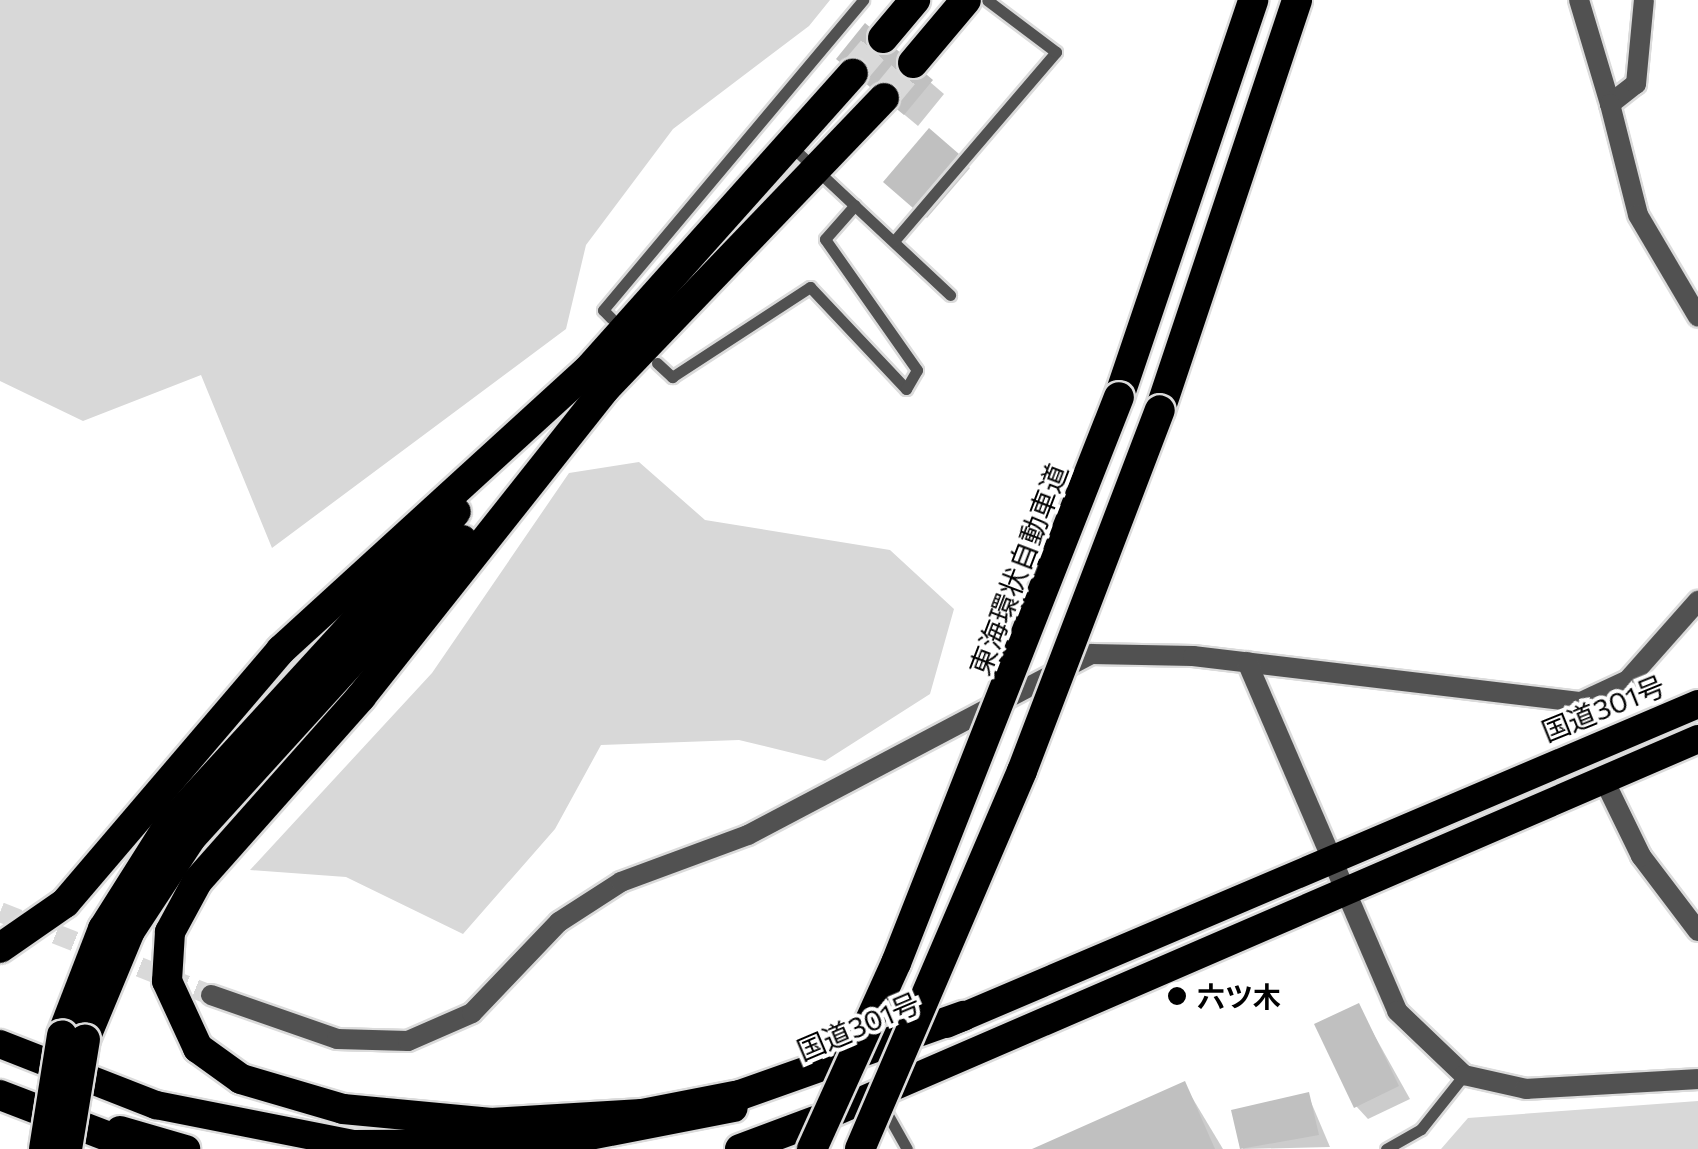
<!DOCTYPE html>
<html>
<head>
<meta charset="utf-8">
<style>
	body { margin:0 }
	#map { position:relative; width:1698px; height:1149px; overflow:hidden; background:#fff; font-family:Commissioner,"Noto Sans JP",sans-serif }
	div>[style] { position:absolute }
	[style*='--x'] { left:calc(var(--x)*1px); top:calc(var(--y)*1px); width:calc(var(--w)*1px); rotate:calc(var(--a)*1deg) }
	.green>* { inset:0; background:#d8d8d8 }
	.shadow>* { inset:0; background:#0003 }
	.building>* { inset:0; background:#c0c0c0 }
	.minor-tunnel>* { height:20px; margin-top:-10px; transform-origin:0; background:repeating-linear-gradient(90deg,#d9d9d9 0 20px,transparent 0 30px) }
	.motorway-tunnel>* { height:30px; margin-top:-15px; transform-origin:0; background:repeating-linear-gradient(90deg,#d9d9d9 0 30px,transparent 0 45px) }
	.roads { filter:drop-shadow(2px 0 #dbdbdb) drop-shadow(-2px 0 #dbdbdb) drop-shadow(0 2px #dbdbdb) drop-shadow(0 -2px #dbdbdb) }
	.service>* { height:11px; margin:-5.5px; padding:0 5.5px; transform-origin:5.5px; border-radius:5.5px; background:#515151 }
	.minor>* { height:20px; margin:-10px; padding:0 10px; transform-origin:10px; border-radius:10px; background:#515151 }
	.tertiary>* { height:20px; margin:-10px; padding:0 10px; transform-origin:10px; border-radius:10px; background:#515151 }
	.trunk>* { height:28px; margin:-14px; padding:0 14px; transform-origin:14px; border-radius:14px; background:#000 }
	.motorway>* { height:30px; margin:-15px; padding:0 15px; transform-origin:15px; border-radius:15px; background:#000 }
	.bridges { filter:drop-shadow(2px 0 #dbdbdb) drop-shadow(-2px 0 #dbdbdb) drop-shadow(0 2px #dbdbdb) drop-shadow(0 -2px #dbdbdb) }
	.motorway-bridge>* { height:30px; margin:-15px; padding:0 15px; transform-origin:15px; border-radius:15px; background:#000 }
	.dots>* { width:28px; height:28px; translate:-50% -50%; box-sizing:border-box; border:5px solid #fff; border-radius:50% }
	span { translate:-50% -50%; white-space:nowrap; text-align:center; line-height:1.15; -webkit-text-stroke:8px #fff; paint-order:stroke }
	.street-label { font-size:28px; color:#000 }
	.poi-label { font-size:28px; color:#000; font-weight:700 }
	.left { translate:0 -50%; text-align:left }
</style>
</head>
<body>
<div id="map">
	<div class="green">
		<div style="clip-path:polygon(0 0,830px 0,809px 26px,673px 129px,586px 245px,566px 329px,272px 548px,201px 375px,83px 421px,0 381px)"></div>
		<div style="clip-path:polygon(639px 462px,705px 520px,890px 550px,954px 609px,930px 694px,825px 761px,739px 740px,601px 745px,555px 829px,463px 934px,346px 877px,250px 870px,432px 673px,569px 473px)"></div>
		<div style="clip-path:polygon(1698px 1101px,1698px 1149px,1441px 1149px,1468px 1118px)"></div>
	</div>
	<div class="shadow">
		<div style="clip-path:polygon(866px 27px,944px 94px,918px 126px,852px 71px)"></div>
		<div style="clip-path:polygon(929px 132px,970px 168px,927px 218px,899px 194px)"></div>
		<div style="clip-path:polygon(1358px 1006px,1410px 1099px,1368px 1119px,1356px 1106px)"></div>
		<div style="clip-path:polygon(1184px 1084px,1223px 1149px,1038px 1149px)"></div>
		<div style="clip-path:polygon(1308px 1095px,1330px 1147px,1243px 1149px,1234px 1112px)"></div>
	</div>
	<div class="building">
		<div style="clip-path:polygon(865px 23px,933px 80px,904px 115px,836px 59px)"></div>
		<div style="clip-path:polygon(929px 128px,959px 154px,913px 208px,883px 182px)"></div>
		<div style="clip-path:polygon(1359px 1003px,1399px 1086px,1354px 1108px,1314px 1024px)"></div>
		<div style="clip-path:polygon(1185px 1081px,1215px 1149px,1032px 1149px)"></div>
		<div style="clip-path:polygon(1309px 1092px,1319px 1135px,1240px 1149px,1231px 1110px)"></div>
	</div>
	<div class="minor-tunnel">
		<div style="--x:0;--y:912;--w:227;--a:21.5"></div>
	</div>
	<div class="motorway-tunnel">
		<div style="--x:853;--y:73;--w:46;--a:-49.4"></div>
		<div style="--x:884;--y:98;--w:45;--a:-50.4"></div>
	</div>
	<div class="roads">
		<div class="service">
			<div style="--x:791;--y:146;--w:218;--a:43.1"></div>
			<div style="--x:894;--y:241;--w:249;--a:-49.4"></div>
			<div style="--x:1056;--y:52;--w:86;--a:-143"></div>
			<div style="--x:611;--y:318;--w:11;--a:-135"></div>
			<div style="--x:603;--y:310;--w:405;--a:-50"></div>
			<div style="--x:657;--y:363;--w:21;--a:43"></div>
			<div style="--x:672;--y:377;--w:165;--a:-33.1"></div>
			<div style="--x:810;--y:287;--w:140;--a:46.7"></div>
			<div style="--x:906;--y:389;--w:22;--a:-60"></div>
			<div style="--x:917;--y:370;--w:160;--a:-125.1"></div>
			<div style="--x:825;--y:239;--w:45;--a:-48.6"></div>
			<div style="--x:884;--y:1108;--w:47;--a:60.7"></div>
			<div style="--x:1386;--y:1149;--w:40;--a:-29.7"></div>
			<div style="--x:1421;--y:1129;--w:69;--a:-51.5"></div>
		</div>
		<div class="minor">
			<div style="--x:1579;--y:0;--w:109;--a:73.4"></div>
			<div style="--x:1610;--y:104;--w:33;--a:-38"></div>
			<div style="--x:1636;--y:84;--w:84;--a:-84.6"></div>
			<div style="--x:1641;--y:856;--w:94;--a:52.8"></div>
			<div style="--x:211;--y:995;--w:133;--a:19.2"></div>
			<div style="--x:337;--y:1039;--w:71;--a:1.6"></div>
			<div style="--x:408;--y:1041;--w:70;--a:-23.6"></div>
			<div style="--x:472;--y:1013;--w:126;--a:-46.3"></div>
			<div style="--x:559;--y:922;--w:74;--a:-32.8"></div>
			<div style="--x:621;--y:882;--w:135;--a:-20.3"></div>
			<div style="--x:748;--y:835;--w:388;--a:-27.8"></div>
			<div style="--x:1091;--y:654;--w:102;--a:1.1"></div>
			<div style="--x:1193;--y:656;--w:391;--a:6.8"></div>
			<div style="--x:1581;--y:702;--w:52;--a:-25.1"></div>
			<div style="--x:1628;--y:680;--w:106;--a:-48.5"></div>
		</div>
		<div class="tertiary">
			<div style="--x:1610;--y:104;--w:114;--a:75.8"></div>
			<div style="--x:1638;--y:215;--w:118;--a:59.5"></div>
			<div style="--x:1247;--y:662;--w:380;--a:66.7"></div>
			<div style="--x:1397;--y:1011;--w:93;--a:43.7"></div>
			<div style="--x:1464;--y:1075;--w:64;--a:12.7"></div>
			<div style="--x:1526;--y:1089;--w:172;--a:-3.3"></div>
			<div style="--x:1604;--y:780;--w:85;--a:64"></div>
		</div>
		<div class="trunk">
			<div style="--x:946;--y:1024;--w:817;--a:-23.05"></div>
			<div style="--x:0;--y:1044;--w:168;--a:21.4"></div>
			<div style="--x:156;--y:1105;--w:201;--a:11.2"></div>
			<div style="--x:353;--y:1144;--w:201;--a:-0.3"></div>
			<div style="--x:554;--y:1143;--w:183;--a:-11"></div>
			<div style="--x:812;--y:1122;--w:965;--a:-23.38"></div>
			<div style="--x:120;--y:1130;--w:69;--a:16.1"></div>
		</div>
		<div class="motorway">
			<div style="--x:883;--y:38;--w:50;--a:-49.9"></div>
			<div style="--x:913;--y:63;--w:82;--a:-49.9"></div>
			<div style="--x:884;--y:98;--w:403;--a:133.8"></div>
			<div style="--x:605;--y:389;--w:393;--a:128.4"></div>
			<div style="--x:361;--y:697;--w:247;--a:131.6"></div>
			<div style="--x:197;--y:882;--w:57;--a:118.4"></div>
			<div style="--x:170;--y:932;--w:49;--a:93.5"></div>
			<div style="--x:167;--y:981;--w:74;--a:65.2"></div>
			<div style="--x:198;--y:1048;--w:53;--a:35.8"></div>
			<div style="--x:241;--y:1079;--w:106;--a:16.4"></div>
			<div style="--x:343;--y:1109;--w:149;--a:5.4"></div>
			<div style="--x:491;--y:1123;--w:151;--a:-3.4"></div>
			<div style="--x:642;--y:1114;--w:100;--a:-11"></div>
			<div style="--x:740;--y:1095;--w:237;--a:-19.5"></div>
			<div style="--x:1119;--y:397;--w:419;--a:-71.3"></div>
			<div style="--x:1160;--y:410;--w:432;--a:-71.5"></div>
			<div style="--x:0;--y:948;--w:79;--a:-34.7"></div>
			<div style="--x:65;--y:903;--w:333;--a:-49.5"></div>
			<div style="--x:281;--y:650;--w:414;--a:-42.4"></div>
			<div style="--x:587;--y:371;--w:399;--a:-48.2"></div>
			<div style="--x:62;--y:1035;--w:114;--a:-68.9"></div>
			<div style="--x:103;--y:929;--w:122;--a:-57.7"></div>
			<div style="--x:168;--y:826;--w:426;--a:-47.5"></div>
			<div style="--x:85;--y:1039;--w:117;--a:-67.4"></div>
			<div style="--x:130;--y:931;--w:111;--a:-56.7"></div>
			<div style="--x:191;--y:838;--w:403;--a:-47.7"></div>
			<div style="--x:0;--y:1095;--w:151;--a:21"></div>
			<div style="--x:740;--y:1149;--w:80;--a:-20.5"></div>
		</div>
	</div>
	<div class="bridges">
		<div class="motorway-bridge">
			<div style="--x:44;--y:1149;--w:115;--a:-81"></div>
			<div style="--x:67;--y:1149;--w:111;--a:-80.7"></div>
			<div style="--x:812;--y:1149;--w:204;--a:-65.7"></div>
			<div style="--x:896;--y:963;--w:608;--a:-68.5"></div>
			<div style="--x:860;--y:1149;--w:411;--a:-66.8"></div>
			<div style="--x:1022;--y:771;--w:386;--a:-69.1"></div>
		</div>
	</div>
	<div class="dots">
		<div style="left:1177px;top:996px;background:#000"></div>
	</div>
	<div class="street-label">
		<span style="left:1018px;top:569px;rotate:-69deg">東海環状自動車道</span>
		<span style="left:1603px;top:708px;rotate:-22deg">国道301号</span>
		<span style="left:858px;top:1026px;rotate:-23deg">国道301号</span>
	</div>
	<div class="poi-label">
		<span class="left" style="left:1197px;top:996px">六ツ木</span>
	</div>
</div>
</body>
</html>
